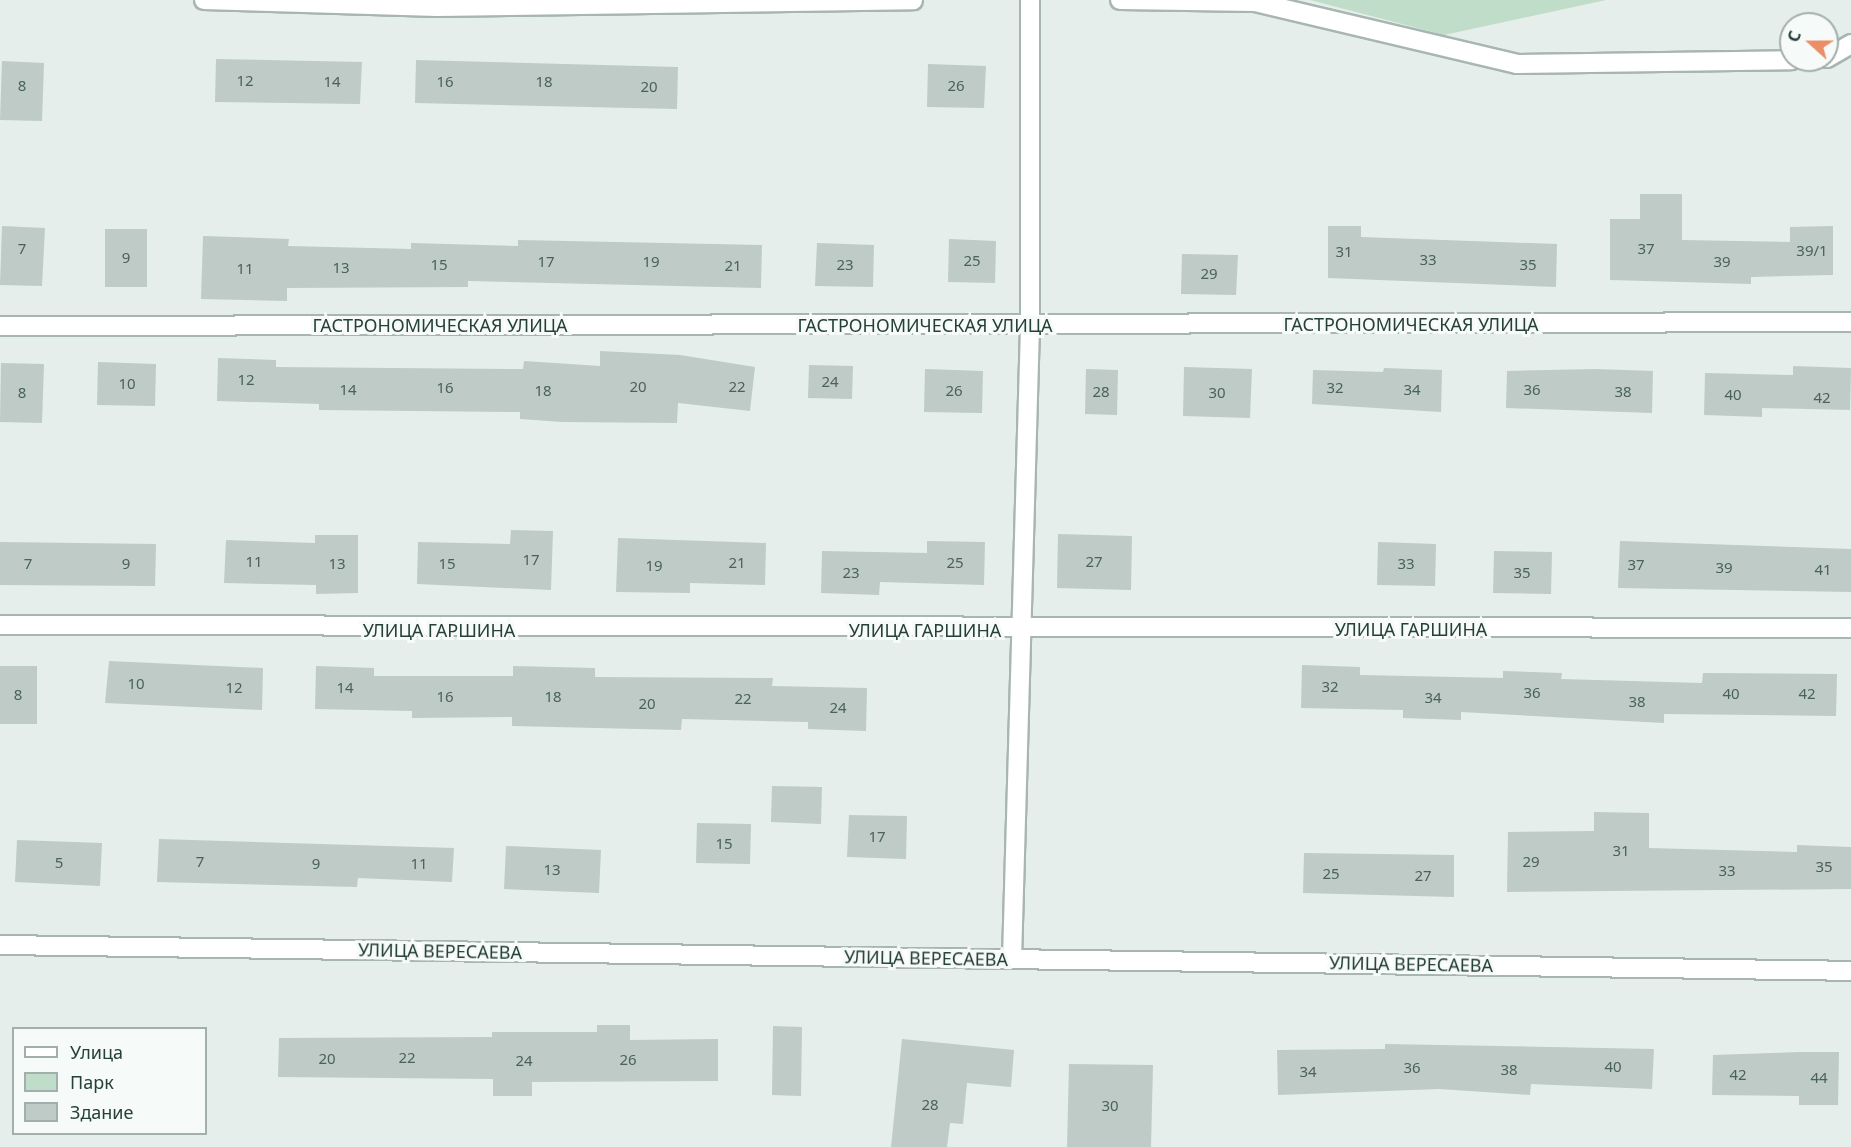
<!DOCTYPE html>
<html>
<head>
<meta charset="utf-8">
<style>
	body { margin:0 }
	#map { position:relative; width:1851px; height:1147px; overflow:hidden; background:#e5eeea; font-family:"Noto Sans",sans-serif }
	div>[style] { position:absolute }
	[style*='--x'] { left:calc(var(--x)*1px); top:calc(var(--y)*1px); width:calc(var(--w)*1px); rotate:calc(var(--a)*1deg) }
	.green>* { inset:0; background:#c0ddc9 }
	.building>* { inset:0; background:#becbc7 }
	.roads { filter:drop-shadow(2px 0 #a8b6b1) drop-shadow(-2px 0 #a8b6b1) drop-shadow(0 2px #a8b6b1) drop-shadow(0 -2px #a8b6b1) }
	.lane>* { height:18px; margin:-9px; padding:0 9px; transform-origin:9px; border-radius:9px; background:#fff }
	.street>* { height:18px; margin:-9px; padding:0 9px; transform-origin:9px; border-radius:9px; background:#fff }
	.secondary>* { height:18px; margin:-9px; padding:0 9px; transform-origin:9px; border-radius:9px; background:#fff }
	span { translate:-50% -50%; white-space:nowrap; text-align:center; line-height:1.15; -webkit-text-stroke:6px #f6faf8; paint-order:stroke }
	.number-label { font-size:15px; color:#4b625c }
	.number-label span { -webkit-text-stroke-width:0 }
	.street-label { font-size:18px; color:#253f39 }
	.legend { position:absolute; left:12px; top:1027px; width:195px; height:108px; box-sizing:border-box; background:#f6faf8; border:2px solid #a2afac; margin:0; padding:8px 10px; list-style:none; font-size:18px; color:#253f39 }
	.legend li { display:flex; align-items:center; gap:12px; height:30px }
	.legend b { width:30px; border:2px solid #a2afac }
	.north { position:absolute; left:1779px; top:12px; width:60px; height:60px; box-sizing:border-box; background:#f6faf8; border:2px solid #a2afac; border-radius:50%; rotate:291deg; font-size:16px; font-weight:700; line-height:24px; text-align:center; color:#253f39 }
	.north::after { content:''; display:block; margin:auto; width:21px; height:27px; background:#eb8d66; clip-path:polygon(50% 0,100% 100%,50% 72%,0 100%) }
</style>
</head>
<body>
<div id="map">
	<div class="green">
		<div style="clip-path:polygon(1310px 0,1606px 0,1444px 35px)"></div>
	</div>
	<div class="building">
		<div style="clip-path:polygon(216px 59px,362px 62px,360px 104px,215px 102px)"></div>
		<div style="clip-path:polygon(416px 60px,678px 67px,677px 109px,415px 103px)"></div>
		<div style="clip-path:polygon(2px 61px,44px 63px,42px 121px,0 120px)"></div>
		<div style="clip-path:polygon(928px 64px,986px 66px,984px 108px,927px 107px)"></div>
		<div style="clip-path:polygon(1640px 194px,1682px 194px,1682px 240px,1790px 242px,1790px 227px,1833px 226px,1833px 275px,1751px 277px,1751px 284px,1610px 280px,1610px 219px,1640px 219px)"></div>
		<div style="clip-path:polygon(2px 226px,45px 228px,42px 286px,0 285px)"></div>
		<div style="clip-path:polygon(1328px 226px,1361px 226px,1361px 237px,1557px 244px,1556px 287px,1328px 278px)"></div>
		<div style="clip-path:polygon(105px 229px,147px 229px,147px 287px,105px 287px)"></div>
		<div style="clip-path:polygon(203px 236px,289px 239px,288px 246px,411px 249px,411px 243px,518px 246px,518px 240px,762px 245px,761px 288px,468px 281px,468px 287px,287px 288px,287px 301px,201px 299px)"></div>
		<div style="clip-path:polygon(949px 239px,996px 241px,995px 283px,948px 282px)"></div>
		<div style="clip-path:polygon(817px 243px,874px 245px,873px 287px,815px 286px)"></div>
		<div style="clip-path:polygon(1182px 254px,1238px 255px,1236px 295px,1181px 294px)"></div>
		<div style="clip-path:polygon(600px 351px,680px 355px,755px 367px,750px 411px,678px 403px,677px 423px,562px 422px,520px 419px,520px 412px,319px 410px,319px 404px,217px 401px,218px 358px,276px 360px,276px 367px,523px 369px,524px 361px,600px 366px)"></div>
		<div style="clip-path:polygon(98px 362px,156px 364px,155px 406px,97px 405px)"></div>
		<div style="clip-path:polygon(1px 363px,44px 364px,42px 423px,0 422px)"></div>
		<div style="clip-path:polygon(809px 365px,853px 366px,852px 399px,808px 398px)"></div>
		<div style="clip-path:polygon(1793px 366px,1851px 368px,1850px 410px,1762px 408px,1762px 417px,1704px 415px,1705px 373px,1793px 375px)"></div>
		<div style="clip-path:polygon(1184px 367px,1252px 369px,1250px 418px,1183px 416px)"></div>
		<div style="clip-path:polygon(1384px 368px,1442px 370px,1441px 412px,1312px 404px,1313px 370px,1383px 372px)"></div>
		<div style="clip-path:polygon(925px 369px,983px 371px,982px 413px,924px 412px)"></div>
		<div style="clip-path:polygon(1086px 369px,1118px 370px,1117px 415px,1085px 414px)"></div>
		<div style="clip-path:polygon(1595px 369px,1653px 371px,1652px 413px,1506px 408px,1507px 371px)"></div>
		<div style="clip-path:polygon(511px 530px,553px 531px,551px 590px,417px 584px,418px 542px,510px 544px)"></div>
		<div style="clip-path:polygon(1058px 534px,1132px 536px,1131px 590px,1057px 588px)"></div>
		<div style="clip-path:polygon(315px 535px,358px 535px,358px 593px,316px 594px,316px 585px,224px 583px,226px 540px,315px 543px)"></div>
		<div style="clip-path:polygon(618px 538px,766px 543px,765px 585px,690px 583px,690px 593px,616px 592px)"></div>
		<div style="clip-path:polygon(927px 541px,985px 542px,984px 585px,880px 582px,879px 595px,821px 593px,822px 551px,927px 553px)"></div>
		<div style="clip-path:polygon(1620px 541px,1851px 549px,1851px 592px,1618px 588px)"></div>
		<div style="clip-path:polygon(0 542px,156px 544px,155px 586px,0 585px)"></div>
		<div style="clip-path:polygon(1378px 542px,1436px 544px,1435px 586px,1377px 585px)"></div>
		<div style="clip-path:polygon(1494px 551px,1552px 552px,1551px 594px,1493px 593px)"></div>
		<div style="clip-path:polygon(109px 661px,263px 668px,262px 710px,105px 703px)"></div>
		<div style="clip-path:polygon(1302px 665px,1360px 667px,1360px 675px,1503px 678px,1503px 671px,1562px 673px,1561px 679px,1702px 683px,1703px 673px,1837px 674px,1836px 716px,1664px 714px,1664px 723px,1461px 712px,1461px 720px,1403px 718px,1403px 710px,1301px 708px)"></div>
		<div style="clip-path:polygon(0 666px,37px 666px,37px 724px,0 724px)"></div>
		<div style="clip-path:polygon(316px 666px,374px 668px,374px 676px,513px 676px,513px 666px,595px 668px,595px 677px,773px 678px,772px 686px,867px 688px,866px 731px,808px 729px,808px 722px,682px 719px,681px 730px,512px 726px,512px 717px,412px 718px,412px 711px,315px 709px)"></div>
		<div style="clip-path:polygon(772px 786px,822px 787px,821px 824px,771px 822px)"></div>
		<div style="clip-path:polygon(1594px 812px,1649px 813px,1649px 848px,1797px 852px,1797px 845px,1851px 847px,1851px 889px,1507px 892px,1508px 832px,1594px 831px)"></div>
		<div style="clip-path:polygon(849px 815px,907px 816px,906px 859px,847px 857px)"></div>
		<div style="clip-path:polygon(697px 823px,751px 824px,750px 864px,696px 863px)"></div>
		<div style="clip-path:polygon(159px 839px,454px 848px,452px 882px,358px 878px,357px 887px,157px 882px)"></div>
		<div style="clip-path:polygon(17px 840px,102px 843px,100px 886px,15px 882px)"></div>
		<div style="clip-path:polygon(506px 846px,601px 850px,599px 893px,504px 889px)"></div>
		<div style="clip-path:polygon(1304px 853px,1454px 855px,1454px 897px,1303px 893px)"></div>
		<div style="clip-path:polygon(597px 1025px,630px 1025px,630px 1040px,718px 1039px,718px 1081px,532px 1082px,532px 1096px,493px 1096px,493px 1079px,278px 1077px,279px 1038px,492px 1037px,492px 1032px,597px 1032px)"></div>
		<div style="clip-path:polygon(773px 1026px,802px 1027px,801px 1096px,772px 1095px)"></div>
		<div style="clip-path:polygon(902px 1039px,1014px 1050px,1011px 1087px,967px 1083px,963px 1124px,950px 1123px,947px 1147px,891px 1147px)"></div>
		<div style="clip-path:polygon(1385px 1044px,1654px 1049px,1652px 1089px,1531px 1084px,1530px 1095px,1439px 1089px,1278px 1095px,1277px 1050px,1385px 1049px)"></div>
		<div style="clip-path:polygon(1799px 1052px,1839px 1052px,1838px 1105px,1799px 1105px,1799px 1096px,1712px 1095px,1713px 1055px)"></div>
		<div style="clip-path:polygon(1069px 1064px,1153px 1065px,1151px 1147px,1067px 1147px)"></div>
	</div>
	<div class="roads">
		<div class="lane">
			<div style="--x:1120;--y:0;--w:135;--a:0.8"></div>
			<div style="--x:1255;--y:2;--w:269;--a:13.3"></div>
			<div style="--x:1517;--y:64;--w:274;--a:-0.8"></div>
			<div style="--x:1827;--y:58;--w:28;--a:-30"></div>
		</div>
		<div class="street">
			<div style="--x:204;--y:0;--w:233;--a:1.7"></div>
			<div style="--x:437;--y:7;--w:476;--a:-0.8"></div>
			<div style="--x:0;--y:326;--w:1851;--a:-0.12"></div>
			<div style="--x:0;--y:625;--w:1851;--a:0.09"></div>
			<div style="--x:1012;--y:959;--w:634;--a:-88.37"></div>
			<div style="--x:1030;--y:325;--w:325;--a:-90"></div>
		</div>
		<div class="secondary">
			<div style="--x:0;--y:945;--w:1851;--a:0.8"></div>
		</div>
	</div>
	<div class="number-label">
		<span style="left:245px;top:81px">12</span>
		<span style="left:332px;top:82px">14</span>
		<span style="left:445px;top:82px">16</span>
		<span style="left:544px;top:82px">18</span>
		<span style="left:22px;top:86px">8</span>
		<span style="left:956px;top:86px">26</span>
		<span style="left:649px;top:87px">20</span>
		<span style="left:22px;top:249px">7</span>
		<span style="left:1646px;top:249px">37</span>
		<span style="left:1812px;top:251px">39/1</span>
		<span style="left:1344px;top:252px">31</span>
		<span style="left:126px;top:258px">9</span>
		<span style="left:1428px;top:260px">33</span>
		<span style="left:972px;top:261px">25</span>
		<span style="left:546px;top:262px">17</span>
		<span style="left:651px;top:262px">19</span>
		<span style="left:1722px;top:262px">39</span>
		<span style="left:439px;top:265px">15</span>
		<span style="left:845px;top:265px">23</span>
		<span style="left:1528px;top:265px">35</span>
		<span style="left:733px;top:266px">21</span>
		<span style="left:341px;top:268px">13</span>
		<span style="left:245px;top:269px">11</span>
		<span style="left:1209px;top:274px">29</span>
		<span style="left:246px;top:380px">12</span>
		<span style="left:830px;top:382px">24</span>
		<span style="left:127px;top:384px">10</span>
		<span style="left:638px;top:387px">20</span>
		<span style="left:737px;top:387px">22</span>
		<span style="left:445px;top:388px">16</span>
		<span style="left:1335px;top:388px">32</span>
		<span style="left:348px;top:390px">14</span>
		<span style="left:1412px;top:390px">34</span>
		<span style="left:1532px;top:390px">36</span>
		<span style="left:543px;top:391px">18</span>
		<span style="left:954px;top:391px">26</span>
		<span style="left:1101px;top:392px">28</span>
		<span style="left:1623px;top:392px">38</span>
		<span style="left:22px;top:393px">8</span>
		<span style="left:1217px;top:393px">30</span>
		<span style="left:1733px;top:395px">40</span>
		<span style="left:1822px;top:398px">42</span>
		<span style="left:531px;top:560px">17</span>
		<span style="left:254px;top:562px">11</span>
		<span style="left:1094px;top:562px">27</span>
		<span style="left:737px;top:563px">21</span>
		<span style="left:955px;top:563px">25</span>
		<span style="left:28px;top:564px">7</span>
		<span style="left:126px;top:564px">9</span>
		<span style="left:337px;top:564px">13</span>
		<span style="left:447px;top:564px">15</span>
		<span style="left:1406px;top:564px">33</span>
		<span style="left:1636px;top:565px">37</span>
		<span style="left:654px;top:566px">19</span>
		<span style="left:1724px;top:568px">39</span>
		<span style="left:1823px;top:570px">41</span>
		<span style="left:851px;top:573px">23</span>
		<span style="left:1522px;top:573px">35</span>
		<span style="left:136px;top:684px">10</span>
		<span style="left:1330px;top:687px">32</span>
		<span style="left:234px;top:688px">12</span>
		<span style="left:345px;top:688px">14</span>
		<span style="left:1532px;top:693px">36</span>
		<span style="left:1731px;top:694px">40</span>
		<span style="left:1807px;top:694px">42</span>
		<span style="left:18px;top:695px">8</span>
		<span style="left:445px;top:697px">16</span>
		<span style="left:553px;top:697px">18</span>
		<span style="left:1433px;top:698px">34</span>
		<span style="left:743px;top:699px">22</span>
		<span style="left:1637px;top:702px">38</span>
		<span style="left:647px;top:704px">20</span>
		<span style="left:838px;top:708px">24</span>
		<span style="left:877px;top:837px">17</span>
		<span style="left:724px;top:844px">15</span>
		<span style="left:1621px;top:851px">31</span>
		<span style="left:200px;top:862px">7</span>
		<span style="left:1531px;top:862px">29</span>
		<span style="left:59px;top:863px">5</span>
		<span style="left:316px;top:864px">9</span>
		<span style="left:419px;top:864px">11</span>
		<span style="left:1824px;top:867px">35</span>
		<span style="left:552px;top:870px">13</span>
		<span style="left:1727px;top:871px">33</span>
		<span style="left:1331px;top:874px">25</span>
		<span style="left:1423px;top:876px">27</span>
		<span style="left:407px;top:1058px">22</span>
		<span style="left:327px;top:1059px">20</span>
		<span style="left:628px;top:1060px">26</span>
		<span style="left:524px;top:1061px">24</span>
		<span style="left:1613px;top:1067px">40</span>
		<span style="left:1412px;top:1068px">36</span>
		<span style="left:1509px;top:1070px">38</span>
		<span style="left:1308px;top:1072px">34</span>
		<span style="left:1738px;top:1075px">42</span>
		<span style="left:1819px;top:1078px">44</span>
		<span style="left:930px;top:1105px">28</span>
		<span style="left:1110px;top:1106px">30</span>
	</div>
	<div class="street-label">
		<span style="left:1411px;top:324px">ГАСТРОНОМИЧЕСКАЯ УЛИЦА</span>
		<span style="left:440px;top:325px">ГАСТРОНОМИЧЕСКАЯ УЛИЦА</span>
		<span style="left:925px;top:325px">ГАСТРОНОМИЧЕСКАЯ УЛИЦА</span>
		<span style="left:1411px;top:629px">УЛИЦА ГАРШИНА</span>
		<span style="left:439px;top:630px">УЛИЦА ГАРШИНА</span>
		<span style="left:925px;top:630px">УЛИЦА ГАРШИНА</span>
		<span style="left:440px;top:951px;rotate:1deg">УЛИЦА ВЕРЕСАЕВА</span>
		<span style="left:926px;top:958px;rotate:1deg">УЛИЦА ВЕРЕСАЕВА</span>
		<span style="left:1411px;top:964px;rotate:1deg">УЛИЦА ВЕРЕСАЕВА</span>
	</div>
	<ul class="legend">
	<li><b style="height:8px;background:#fff"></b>Улица</li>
	<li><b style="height:16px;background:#c0ddc9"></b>Парк</li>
	<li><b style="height:16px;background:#becbc7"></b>Здание</li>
	</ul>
	<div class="north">С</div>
</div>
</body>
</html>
